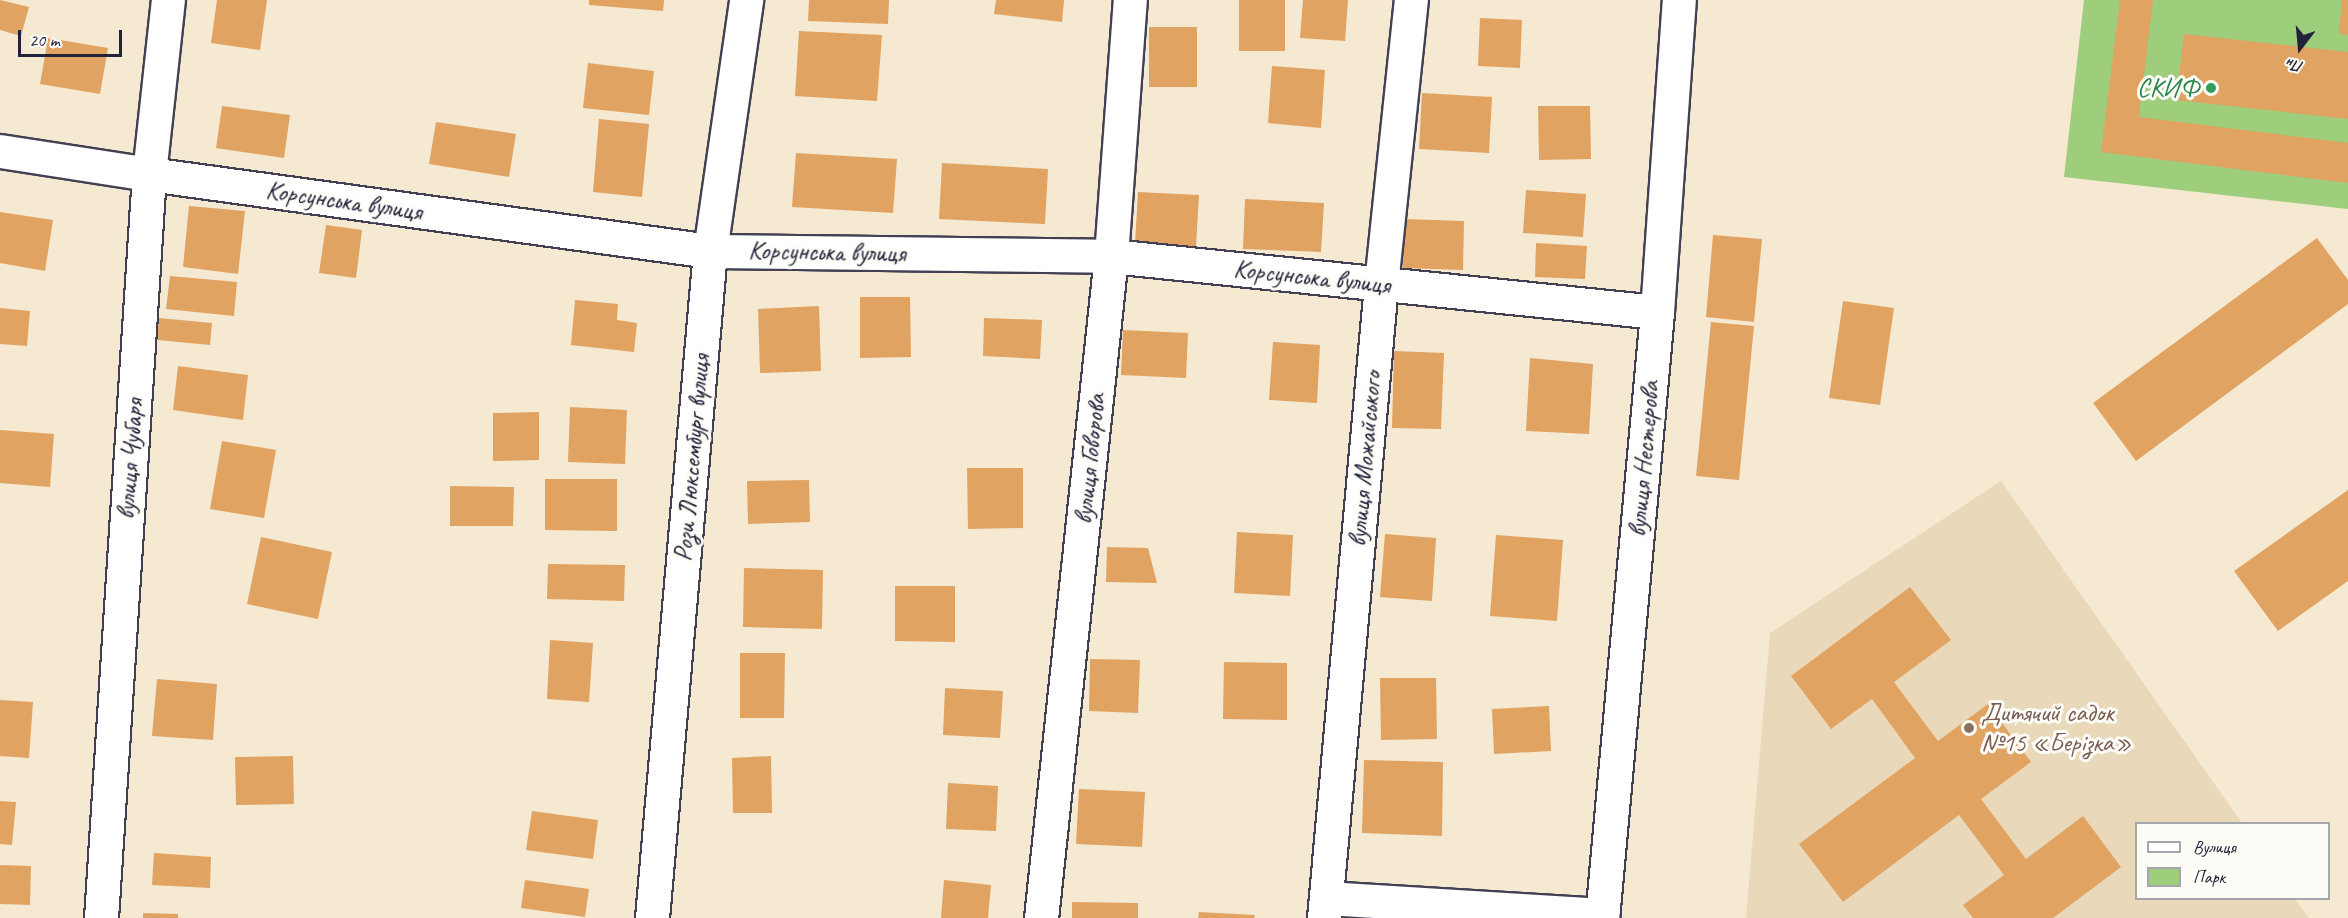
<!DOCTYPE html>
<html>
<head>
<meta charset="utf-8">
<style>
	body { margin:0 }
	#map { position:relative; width:2348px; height:918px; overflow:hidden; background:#f5e9d2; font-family:Caveat,sans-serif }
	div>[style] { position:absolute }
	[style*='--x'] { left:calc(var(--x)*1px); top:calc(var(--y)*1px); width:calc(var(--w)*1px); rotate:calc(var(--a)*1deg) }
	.built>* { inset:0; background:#e9d9ba }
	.green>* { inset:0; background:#9ecd7b }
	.building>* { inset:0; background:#e1a362 }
	.roads { filter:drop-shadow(2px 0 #424052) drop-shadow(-2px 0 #424052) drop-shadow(0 2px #424052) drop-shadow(0 -2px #424052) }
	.street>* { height:33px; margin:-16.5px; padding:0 16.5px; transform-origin:16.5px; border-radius:16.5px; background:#fff }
	.secondary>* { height:33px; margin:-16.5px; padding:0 16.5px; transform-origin:16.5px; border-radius:16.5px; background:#fff }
	.dots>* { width:16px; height:16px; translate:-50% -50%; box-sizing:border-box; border:3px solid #fdfcf7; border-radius:50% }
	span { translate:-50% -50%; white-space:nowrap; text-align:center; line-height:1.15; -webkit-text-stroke:6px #fdfcf7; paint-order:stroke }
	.leisure-label { font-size:26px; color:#27864d }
	.right { translate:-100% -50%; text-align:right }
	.street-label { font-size:26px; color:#22223b }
	.education-label { font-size:26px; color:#785e54 }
	.left { translate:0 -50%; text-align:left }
	.legend { position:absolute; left:2135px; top:822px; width:195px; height:78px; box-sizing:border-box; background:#fdfcf7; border:2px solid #a5a5ac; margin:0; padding:8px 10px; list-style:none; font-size:18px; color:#22223b }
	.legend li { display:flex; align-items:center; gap:12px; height:30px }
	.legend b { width:30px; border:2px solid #a5a5ac }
	.north { position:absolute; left:2270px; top:18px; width:60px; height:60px; -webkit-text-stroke:4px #fdfcf7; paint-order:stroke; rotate:196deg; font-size:16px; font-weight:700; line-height:24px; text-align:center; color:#22223b }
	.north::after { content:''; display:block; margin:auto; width:21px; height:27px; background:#22223b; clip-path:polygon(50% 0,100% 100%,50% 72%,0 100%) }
	.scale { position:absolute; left:18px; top:30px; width:104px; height:27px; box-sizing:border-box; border:3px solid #22223b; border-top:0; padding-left:8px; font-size:18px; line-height:21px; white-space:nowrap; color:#22223b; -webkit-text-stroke:4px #fdfcf7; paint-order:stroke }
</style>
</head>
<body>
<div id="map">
	<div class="built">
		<div style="clip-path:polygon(2001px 481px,2242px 823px,2136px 824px,2136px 898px,2295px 899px,2309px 918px,1746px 918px,1770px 633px)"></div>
	</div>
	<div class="green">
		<div style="clip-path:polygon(2084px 0,2348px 0,2348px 209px,2064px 177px)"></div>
	</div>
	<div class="building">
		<div style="clip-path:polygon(0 0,29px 7px,21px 36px,0 30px)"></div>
		<div style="clip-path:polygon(217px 0,267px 0,260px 50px,211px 43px)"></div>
		<div style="clip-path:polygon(589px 0,664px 0,663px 11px,589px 5px)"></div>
		<div style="clip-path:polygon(809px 0,889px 0,888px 24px,808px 21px)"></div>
		<div style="clip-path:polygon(996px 0,1064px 0,1062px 22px,994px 14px)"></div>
		<div style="clip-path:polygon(1239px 0,1285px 0,1285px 51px,1239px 51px)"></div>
		<div style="clip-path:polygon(1303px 0,1348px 0,1345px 41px,1300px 38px)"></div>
		<div style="clip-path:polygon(2120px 0,2153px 0,2139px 117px,2348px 143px,2348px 183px,2101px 152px)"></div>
		<div style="clip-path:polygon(2342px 0,2348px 0,2348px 35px,2339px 34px)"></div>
		<div style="clip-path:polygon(1480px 18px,1522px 20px,1520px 68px,1478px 66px)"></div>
		<div style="clip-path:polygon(1149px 27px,1197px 27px,1197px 87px,1149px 87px)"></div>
		<div style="clip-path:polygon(799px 31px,882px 35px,877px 101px,795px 96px)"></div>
		<div style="clip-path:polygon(2184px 34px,2348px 52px,2348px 119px,2176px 100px)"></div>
		<div style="clip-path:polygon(48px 38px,108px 48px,100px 94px,40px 84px)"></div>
		<div style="clip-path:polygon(588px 63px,654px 71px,649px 115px,583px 108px)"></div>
		<div style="clip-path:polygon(1272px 66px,1325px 70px,1321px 128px,1268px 123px)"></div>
		<div style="clip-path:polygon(1422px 93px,1492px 97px,1489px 153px,1419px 149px)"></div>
		<div style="clip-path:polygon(222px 106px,290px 115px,284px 158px,216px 148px)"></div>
		<div style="clip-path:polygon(1538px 106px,1590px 106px,1591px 159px,1539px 160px)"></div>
		<div style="clip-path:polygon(599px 119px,649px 124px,642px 197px,593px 192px)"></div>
		<div style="clip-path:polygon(436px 122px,516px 134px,509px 177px,429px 164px)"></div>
		<div style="clip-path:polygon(796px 153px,897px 159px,893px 213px,792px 207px)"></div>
		<div style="clip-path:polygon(942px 163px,1048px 169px,1045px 224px,939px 219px)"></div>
		<div style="clip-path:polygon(1526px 190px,1586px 194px,1583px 237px,1523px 233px)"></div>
		<div style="clip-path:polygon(1138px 192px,1199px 195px,1196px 247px,1135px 244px)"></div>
		<div style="clip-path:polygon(1245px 199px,1324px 203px,1321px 252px,1243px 249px)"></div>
		<div style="clip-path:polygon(189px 206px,245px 211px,238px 274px,183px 267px)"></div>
		<div style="clip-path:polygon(0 212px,53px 220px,45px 271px,0 263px)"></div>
		<div style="clip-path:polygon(1404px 219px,1464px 221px,1463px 270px,1403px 268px)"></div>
		<div style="clip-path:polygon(326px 225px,362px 230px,356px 278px,319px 273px)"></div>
		<div style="clip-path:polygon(1713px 235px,1762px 239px,1754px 322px,1706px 317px)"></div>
		<div style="clip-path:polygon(2317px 238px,2348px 280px,2348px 304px,2136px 461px,2093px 403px)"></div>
		<div style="clip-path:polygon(1536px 243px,1587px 246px,1585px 279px,1535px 277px)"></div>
		<div style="clip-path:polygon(170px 276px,237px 282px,234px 316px,166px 309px)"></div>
		<div style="clip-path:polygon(860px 297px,910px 297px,911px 357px,860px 358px)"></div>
		<div style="clip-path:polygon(575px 300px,618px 304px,617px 320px,637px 323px,634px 352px,571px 345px)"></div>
		<div style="clip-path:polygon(1843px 301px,1894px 308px,1880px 405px,1829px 398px)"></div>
		<div style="clip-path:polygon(819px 306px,821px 371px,760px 373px,758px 309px)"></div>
		<div style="clip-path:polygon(0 308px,30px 311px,27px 346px,0 344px)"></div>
		<div style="clip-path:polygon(159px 318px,212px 323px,210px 345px,157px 340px)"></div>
		<div style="clip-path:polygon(984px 318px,1042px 320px,1040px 359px,983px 356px)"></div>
		<div style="clip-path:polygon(1711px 322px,1754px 326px,1739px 480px,1696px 476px)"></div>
		<div style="clip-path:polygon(1123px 330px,1188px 333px,1186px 378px,1121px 375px)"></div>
		<div style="clip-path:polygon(1273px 342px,1320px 345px,1317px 403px,1269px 400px)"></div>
		<div style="clip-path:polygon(1394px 351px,1444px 353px,1441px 429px,1392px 428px)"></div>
		<div style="clip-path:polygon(1530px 358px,1593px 364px,1589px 434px,1526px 431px)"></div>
		<div style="clip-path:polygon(178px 366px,248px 375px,243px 420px,173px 410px)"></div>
		<div style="clip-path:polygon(570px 407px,627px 410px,625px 464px,568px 462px)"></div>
		<div style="clip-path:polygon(539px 412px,539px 460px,493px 461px,493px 413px)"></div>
		<div style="clip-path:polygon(0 430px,54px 434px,50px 487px,0 483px)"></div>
		<div style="clip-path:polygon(222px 441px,276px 450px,264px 518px,210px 509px)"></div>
		<div style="clip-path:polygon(967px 468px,1023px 468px,1023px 528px,968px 529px)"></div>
		<div style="clip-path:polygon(545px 479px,617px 479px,617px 531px,545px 530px)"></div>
		<div style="clip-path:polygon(809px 480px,810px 522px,748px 524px,747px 481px)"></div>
		<div style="clip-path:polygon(450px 486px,514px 487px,513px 526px,450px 526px)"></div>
		<div style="clip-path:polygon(2348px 490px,2348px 581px,2278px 631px,2234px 571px)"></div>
		<div style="clip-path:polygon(1237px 532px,1293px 535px,1290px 596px,1234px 593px)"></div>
		<div style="clip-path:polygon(1385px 534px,1436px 538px,1432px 601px,1380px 597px)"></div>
		<div style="clip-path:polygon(1496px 535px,1563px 540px,1557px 621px,1490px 616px)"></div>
		<div style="clip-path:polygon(261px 537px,332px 552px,318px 619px,247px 604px)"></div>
		<div style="clip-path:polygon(1107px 547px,1148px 548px,1157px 583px,1106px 582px)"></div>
		<div style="clip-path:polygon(548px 564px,625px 565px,624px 601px,547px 599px)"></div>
		<div style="clip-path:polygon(744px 568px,823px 570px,822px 629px,743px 627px)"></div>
		<div style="clip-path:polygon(895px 586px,955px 586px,955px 642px,895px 641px)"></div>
		<div style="clip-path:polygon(1910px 587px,1951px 640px,1894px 682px,1938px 741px,1988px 704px,2031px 762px,1981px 799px,2026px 859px,2083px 816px,2121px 867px,2053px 918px,1973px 918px,1963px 905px,2004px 875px,1959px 815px,1843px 902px,1799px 844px,1915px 758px,1872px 699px,1831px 729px,1791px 676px)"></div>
		<div style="clip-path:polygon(550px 640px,593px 643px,589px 702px,547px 699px)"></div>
		<div style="clip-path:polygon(740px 653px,785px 653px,784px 718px,740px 718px)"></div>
		<div style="clip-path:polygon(1090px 659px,1140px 660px,1138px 713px,1089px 711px)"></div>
		<div style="clip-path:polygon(1224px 662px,1287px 663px,1287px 720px,1223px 719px)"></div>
		<div style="clip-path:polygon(1380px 678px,1436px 678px,1437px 739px,1381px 740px)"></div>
		<div style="clip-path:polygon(157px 679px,217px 684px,213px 740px,152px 736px)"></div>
		<div style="clip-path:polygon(945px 688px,1003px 691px,1000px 738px,943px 735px)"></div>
		<div style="clip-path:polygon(0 700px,33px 702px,29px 758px,0 756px)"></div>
		<div style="clip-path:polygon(1549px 706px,1551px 751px,1494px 754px,1492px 709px)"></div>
		<div style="clip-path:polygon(293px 756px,294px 804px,236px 805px,235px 757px)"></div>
		<div style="clip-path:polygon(771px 756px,772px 813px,733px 813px,732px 758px)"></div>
		<div style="clip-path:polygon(1364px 760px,1443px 762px,1442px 836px,1362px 833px)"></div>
		<div style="clip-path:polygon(948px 783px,998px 786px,996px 831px,946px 829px)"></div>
		<div style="clip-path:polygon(1079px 789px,1145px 792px,1142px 847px,1076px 844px)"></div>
		<div style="clip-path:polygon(0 801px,16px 802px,12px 845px,0 844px)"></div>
		<div style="clip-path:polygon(532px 811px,598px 820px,593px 859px,526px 850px)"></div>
		<div style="clip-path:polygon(154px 853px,211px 857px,210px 888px,152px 885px)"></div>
		<div style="clip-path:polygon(0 865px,31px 866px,30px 905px,0 904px)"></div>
		<div style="clip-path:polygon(525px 880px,589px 889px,585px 917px,521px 908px)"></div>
		<div style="clip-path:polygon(944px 880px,991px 885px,988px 918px,941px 918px)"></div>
		<div style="clip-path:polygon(1072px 902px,1138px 903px,1138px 918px,1072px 918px)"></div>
		<div style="clip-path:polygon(1199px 912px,1255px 915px,1254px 918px,1198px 918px)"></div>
		<div style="clip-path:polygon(143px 913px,178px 914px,178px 918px,143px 918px)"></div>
	</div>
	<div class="roads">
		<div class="street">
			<div style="--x:0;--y:151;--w:151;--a:8.8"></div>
			<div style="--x:149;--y:174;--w:566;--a:7.82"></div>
			<div style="--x:710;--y:251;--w:401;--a:0.7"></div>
			<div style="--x:1111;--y:256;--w:549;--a:5.86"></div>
			<div style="--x:1326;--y:898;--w:277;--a:3.5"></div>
			<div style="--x:101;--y:918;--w:746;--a:-86.31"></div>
			<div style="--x:149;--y:174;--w:175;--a:-83.8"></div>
			<div style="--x:652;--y:918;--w:670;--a:-85.03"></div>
			<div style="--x:710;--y:251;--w:254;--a:-81.8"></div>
			<div style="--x:1041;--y:918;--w:666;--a:-83.96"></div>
			<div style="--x:1111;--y:256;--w:257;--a:-85.8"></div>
			<div style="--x:1324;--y:918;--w:637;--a:-84.86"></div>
			<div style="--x:1381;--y:284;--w:286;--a:-84"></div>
		</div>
		<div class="secondary">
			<div style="--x:1602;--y:918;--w:608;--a:-84.81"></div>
			<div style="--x:1657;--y:312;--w:313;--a:-86"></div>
		</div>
	</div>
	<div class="dots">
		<div style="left:2211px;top:88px;background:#2e9e5b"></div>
		<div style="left:1969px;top:728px;background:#8d6e63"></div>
	</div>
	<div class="leisure-label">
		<span class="right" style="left:2199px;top:88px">СКИФ</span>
	</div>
	<div class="street-label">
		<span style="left:344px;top:201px;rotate:8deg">Корсунська вулиця</span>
		<span style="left:827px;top:252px;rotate:1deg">Корсунська вулиця</span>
		<span style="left:1312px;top:277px;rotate:6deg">Корсунська вулиця</span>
		<span style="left:692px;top:458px;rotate:-85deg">Рози Люксембург вулиця</span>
		<span style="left:130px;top:459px;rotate:-86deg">вулиця Чубаря</span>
		<span style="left:1090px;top:459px;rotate:-84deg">вулиця Говорова</span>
		<span style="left:1365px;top:459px;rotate:-85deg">вулиця Можайського</span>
		<span style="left:1644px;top:459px;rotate:-85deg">вулиця Нестерова</span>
	</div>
	<div class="education-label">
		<span class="left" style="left:1981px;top:728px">Дитячий садок<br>№15 «Берізка»</span>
	</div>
	<ul class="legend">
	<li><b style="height:8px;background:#fff"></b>Вулиця</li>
	<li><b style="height:16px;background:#9ecd7b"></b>Парк</li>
	</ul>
	<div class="north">Пн</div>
	<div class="scale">20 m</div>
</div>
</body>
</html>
